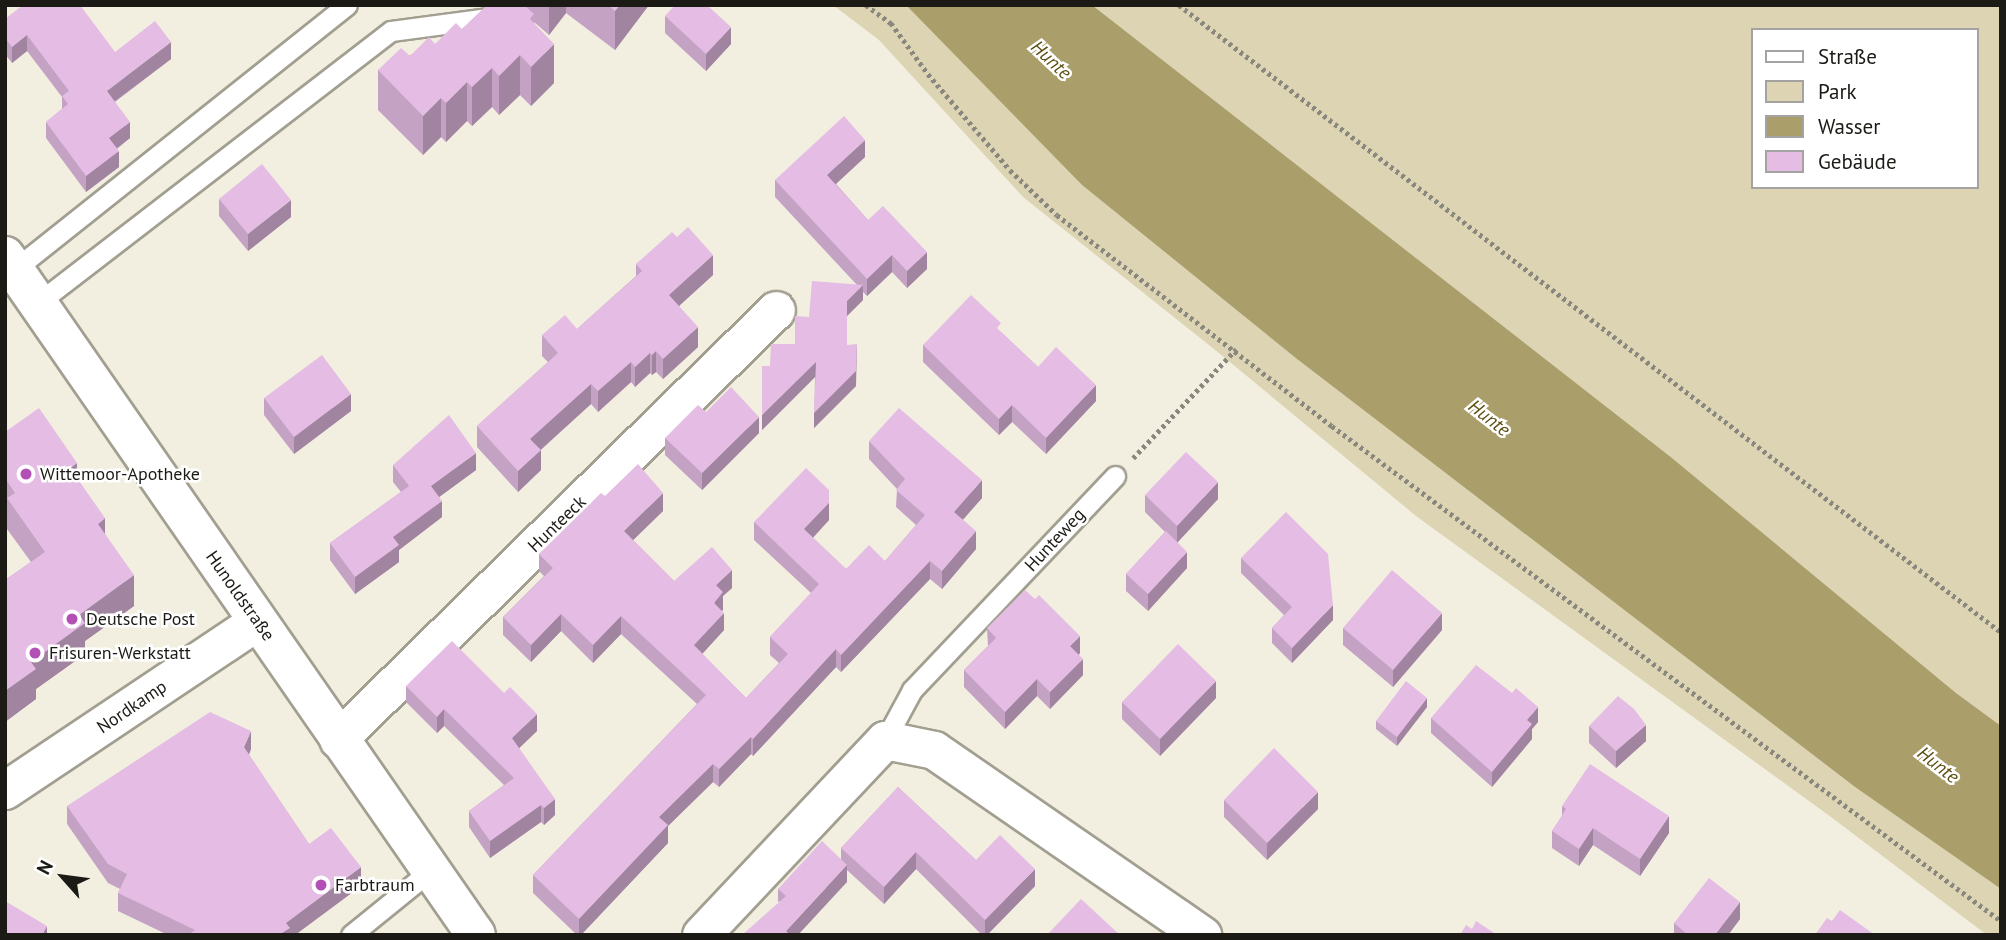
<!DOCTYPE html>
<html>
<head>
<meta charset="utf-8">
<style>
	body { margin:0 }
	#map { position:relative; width:2006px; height:940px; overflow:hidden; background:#f2efe0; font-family:"PT Sans",sans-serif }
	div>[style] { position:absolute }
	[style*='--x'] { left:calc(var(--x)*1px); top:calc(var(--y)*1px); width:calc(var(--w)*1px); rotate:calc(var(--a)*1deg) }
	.green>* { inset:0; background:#dcd4b3 }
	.water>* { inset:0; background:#aa9e6b }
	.path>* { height:4.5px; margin-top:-2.25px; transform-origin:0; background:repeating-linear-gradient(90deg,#8a887e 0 3.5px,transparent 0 7px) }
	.roads { filter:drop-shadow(2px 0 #a29f91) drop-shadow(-2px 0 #a29f91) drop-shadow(0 2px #a29f91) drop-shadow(0 -2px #a29f91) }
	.service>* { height:19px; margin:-9.5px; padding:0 9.5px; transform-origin:9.5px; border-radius:9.5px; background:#fff }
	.minor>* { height:37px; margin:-18.5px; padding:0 18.5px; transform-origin:18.5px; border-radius:18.5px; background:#fff }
	.tertiary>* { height:38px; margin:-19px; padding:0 19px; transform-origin:19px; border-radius:19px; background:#fff }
	.wall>* { inset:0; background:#c4a2c4 }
	.shaded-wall>* { inset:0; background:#a084a0 }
	.building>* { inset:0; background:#e4bce4 }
	.dots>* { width:19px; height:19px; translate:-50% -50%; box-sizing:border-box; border:4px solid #fff; border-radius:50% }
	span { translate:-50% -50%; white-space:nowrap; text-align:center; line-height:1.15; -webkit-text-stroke:5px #fff; paint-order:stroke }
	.poi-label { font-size:18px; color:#1b1a15 }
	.left { translate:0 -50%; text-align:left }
	.street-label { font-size:18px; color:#1b1a15 }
	.water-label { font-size:19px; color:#5e5012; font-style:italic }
	.frame { position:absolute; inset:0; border:7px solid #1b1a15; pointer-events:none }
	.legend { position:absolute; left:1751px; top:28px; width:228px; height:161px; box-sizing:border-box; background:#fff; border:2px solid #a4a3a1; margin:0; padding:9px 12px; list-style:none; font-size:21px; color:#1b1a15 }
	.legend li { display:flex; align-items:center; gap:14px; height:35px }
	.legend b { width:35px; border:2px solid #a4a3a1 }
	.north { position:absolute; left:28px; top:842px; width:70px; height:70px; -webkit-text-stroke:5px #fff; paint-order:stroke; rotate:298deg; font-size:19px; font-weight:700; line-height:28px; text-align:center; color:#1b1a15 }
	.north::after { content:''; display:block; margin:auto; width:24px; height:32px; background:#1b1a15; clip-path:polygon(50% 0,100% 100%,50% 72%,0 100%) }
</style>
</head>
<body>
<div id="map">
	<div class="green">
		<div style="clip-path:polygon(833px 5px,906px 5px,912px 10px,1082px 185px,1297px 359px,1855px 787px,2001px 889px,2001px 935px,1987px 935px,1831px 817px,1416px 516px,1219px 353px,1023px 197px,879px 40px)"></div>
		<div style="clip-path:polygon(evenodd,1092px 5px,2001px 5px,2001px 726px,1956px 693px,1672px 458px,1092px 5px,1752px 30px,1976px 30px,1976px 187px,1752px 187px,1752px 30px)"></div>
	</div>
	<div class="water">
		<div style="clip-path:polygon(906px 5px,1092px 5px,1672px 458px,1956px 693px,2001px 726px,2001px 889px,1855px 787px,1297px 359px,1082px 185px)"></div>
	</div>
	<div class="path">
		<div style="--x:866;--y:5;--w:31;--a:36"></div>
		<div style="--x:891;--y:23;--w:63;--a:54"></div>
		<div style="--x:928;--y:74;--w:126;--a:49.5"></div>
		<div style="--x:1010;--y:170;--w:65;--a:43.8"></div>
		<div style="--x:1057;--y:215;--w:347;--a:37.5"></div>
		<div style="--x:1332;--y:426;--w:832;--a:36.5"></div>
		<div style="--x:1179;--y:5;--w:1034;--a:37.34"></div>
		<div style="--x:1133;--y:458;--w:150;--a:-46.6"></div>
	</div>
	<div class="roads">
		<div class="service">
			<div style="--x:15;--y:269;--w:424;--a:-38.5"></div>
			<div style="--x:39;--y:302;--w:444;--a:-37.6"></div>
			<div style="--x:391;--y:31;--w:106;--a:-7.6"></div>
			<div style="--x:885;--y:740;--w:57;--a:-61.6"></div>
			<div style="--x:912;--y:690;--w:295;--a:-46.5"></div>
			<div style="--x:351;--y:935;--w:103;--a:-39.1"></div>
		</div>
		<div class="minor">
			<div style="--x:338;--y:739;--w:613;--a:-44.41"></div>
			<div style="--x:5;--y:790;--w:303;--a:-33.8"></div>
			<div style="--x:701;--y:935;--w:268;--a:-46.7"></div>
			<div style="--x:885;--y:740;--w:50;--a:11.5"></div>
			<div style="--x:934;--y:750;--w:326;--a:34.6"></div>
		</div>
		<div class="tertiary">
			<div style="--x:5;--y:256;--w:826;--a:55.25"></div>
		</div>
	</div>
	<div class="wall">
		<div style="clip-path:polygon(477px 5px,649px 5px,615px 50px,566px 13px,549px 35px,534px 22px,554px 83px,531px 106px,520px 95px,499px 115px,492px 107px,472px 126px,467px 121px,446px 142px,441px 137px,423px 155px,378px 110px,378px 70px,435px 44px,462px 29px,487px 6px,479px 7px)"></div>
		<div style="clip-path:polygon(665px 16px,731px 44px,706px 71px,665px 33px)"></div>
		<div style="clip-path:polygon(5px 19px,115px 52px,171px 59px,115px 102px,130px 138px,117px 149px,119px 167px,86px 192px,46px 138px,46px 122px,62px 109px,62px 97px,27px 51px,12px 63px,5px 54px)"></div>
		<div style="clip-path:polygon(865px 157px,836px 184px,868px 220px,927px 269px,907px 288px,892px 272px,867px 296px,863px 292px,863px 300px,847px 316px,847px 345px,856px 386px,814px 428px,815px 377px,762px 430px,770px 366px,795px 344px,809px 317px,857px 285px,775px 197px,775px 180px)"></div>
		<div style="clip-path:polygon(219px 199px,291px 217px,248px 251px,219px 216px)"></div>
		<div style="clip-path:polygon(636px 264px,713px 275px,679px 306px,698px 347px,663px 379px,656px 372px,652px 375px,650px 373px,635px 387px,631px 382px,598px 412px,591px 404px,541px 450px,541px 470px,518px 492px,477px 447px,477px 426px,548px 362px,542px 356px,542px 335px,577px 329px,636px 276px)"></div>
		<div style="clip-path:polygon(1001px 332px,1038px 367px,1096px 401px,1046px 454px,1012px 422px,999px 435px,923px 362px,923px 345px)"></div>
		<div style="clip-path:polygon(264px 398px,351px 411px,294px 454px,264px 415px)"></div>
		<div style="clip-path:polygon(706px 412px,759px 433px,702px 490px,665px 455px,665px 438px)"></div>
		<div style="clip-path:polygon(5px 432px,77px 479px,105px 534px,134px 606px,85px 641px,85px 654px,36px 689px,36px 699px,5px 722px,5px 580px,31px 562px,7px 529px,7px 511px,5px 509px)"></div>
		<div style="clip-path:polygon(869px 441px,982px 498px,962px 520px,976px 549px,942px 589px,930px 579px,841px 672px,836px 667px,753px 756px,751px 754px,719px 787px,713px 782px,668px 826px,668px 843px,581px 935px,577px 935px,533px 893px,533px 875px,697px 704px,621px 634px,593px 663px,561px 631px,531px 662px,503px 635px,503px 617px,544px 576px,539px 571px,539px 554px,605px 496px,663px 511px,633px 540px,674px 581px,732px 588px,723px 596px,722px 611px,724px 630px,702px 654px,746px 698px,779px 663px,770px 655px,770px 637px,811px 593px,754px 540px,754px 522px,829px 520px,813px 538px,846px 569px,885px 561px,916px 525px,896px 507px,897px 489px,869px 459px)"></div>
		<div style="clip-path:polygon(393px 465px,476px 470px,439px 497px,442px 517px,399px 550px,399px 562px,355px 594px,330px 560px,330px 543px,401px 492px,393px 482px)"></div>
		<div style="clip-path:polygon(1145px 495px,1218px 499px,1177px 542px,1187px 568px,1148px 611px,1126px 591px,1126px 574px,1165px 532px,1145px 512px)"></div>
		<div style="clip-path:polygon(1241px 558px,1333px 620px,1292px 663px,1272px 643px,1272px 628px,1284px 615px,1241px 573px)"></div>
		<div style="clip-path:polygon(987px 628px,1080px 653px,1079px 654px,1083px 675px,1050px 709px,1037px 696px,1005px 729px,964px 687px,964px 670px,988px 646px)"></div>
		<div style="clip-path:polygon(1343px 628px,1442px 630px,1393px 687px,1343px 645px)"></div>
		<div style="clip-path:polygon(406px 686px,537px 731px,519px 748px,555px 815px,544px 825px,541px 822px,490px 858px,469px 827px,469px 811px,504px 785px,444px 726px,437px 733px,406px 702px)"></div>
		<div style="clip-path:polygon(1512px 693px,1538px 722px,1532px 729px,1532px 739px,1492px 787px,1431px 733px,1431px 718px)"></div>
		<div style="clip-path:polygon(1216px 698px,1160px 756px,1122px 719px,1122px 702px)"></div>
		<div style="clip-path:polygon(1427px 707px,1397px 746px,1376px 729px,1376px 721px)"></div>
		<div style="clip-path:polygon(1589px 726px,1646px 741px,1616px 768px,1589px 743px)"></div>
		<div style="clip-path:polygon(251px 749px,249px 755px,309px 844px,361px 886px,295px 935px,168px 935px,118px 911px,118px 893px,120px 889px,108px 883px,67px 824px,67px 806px)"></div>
		<div style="clip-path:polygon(898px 787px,976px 860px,1035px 886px,987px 935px,982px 935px,916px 869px,884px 904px,847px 870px,847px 882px,778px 902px,778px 889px,841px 859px,841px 848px)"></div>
		<div style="clip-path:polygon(1224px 800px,1318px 809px,1267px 860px,1224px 817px)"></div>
		<div style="clip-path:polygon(1562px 806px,1669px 833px,1640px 876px,1593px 845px,1579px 866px,1552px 848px,1552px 831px,1562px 816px)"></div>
		<div style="clip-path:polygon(1740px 919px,1728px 935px,1674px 935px,1674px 923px)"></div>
	</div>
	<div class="shaded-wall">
		<div style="clip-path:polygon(549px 5px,566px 5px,566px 13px,549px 35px)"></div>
		<div style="clip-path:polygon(620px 5px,649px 5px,615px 50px,615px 11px)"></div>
		<div style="clip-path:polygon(731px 27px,731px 44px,706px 71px,706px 54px)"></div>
		<div style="clip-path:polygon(27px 35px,27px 51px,12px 63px,12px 47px)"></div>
		<div style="clip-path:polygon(171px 42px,171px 59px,107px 107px,107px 91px)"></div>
		<div style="clip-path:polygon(554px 44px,554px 83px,531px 106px,531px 67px)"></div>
		<div style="clip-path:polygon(520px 55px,520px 95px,499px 115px,499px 76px)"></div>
		<div style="clip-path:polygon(492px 68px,492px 107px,472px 126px,472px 87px)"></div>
		<div style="clip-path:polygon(467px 82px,467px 121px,446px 142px,446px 103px)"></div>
		<div style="clip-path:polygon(441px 98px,441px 137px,423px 155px,423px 116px)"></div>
		<div style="clip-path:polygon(130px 122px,130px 138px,109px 154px,109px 138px)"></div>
		<div style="clip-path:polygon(865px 140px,865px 157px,827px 192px,827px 175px)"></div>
		<div style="clip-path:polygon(119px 151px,119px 167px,86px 192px,86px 176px)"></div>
		<div style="clip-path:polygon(291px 200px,291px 217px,248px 251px,248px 234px)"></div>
		<div style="clip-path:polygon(927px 252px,927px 269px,907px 288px,907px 271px)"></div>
		<div style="clip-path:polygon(713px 255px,713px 275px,669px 315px,669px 295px)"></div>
		<div style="clip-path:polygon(892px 255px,892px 272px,867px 296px,867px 279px)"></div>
		<div style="clip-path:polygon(863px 285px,863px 300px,847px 316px,847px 301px)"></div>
		<div style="clip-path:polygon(698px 327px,698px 347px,663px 379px,663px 359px)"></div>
		<div style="clip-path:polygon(857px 344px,856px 386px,814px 428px,814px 413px)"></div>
		<div style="clip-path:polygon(656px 351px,656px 372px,652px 375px,652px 355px)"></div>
		<div style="clip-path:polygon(650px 353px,650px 373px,635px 387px,635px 367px)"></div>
		<div style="clip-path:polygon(631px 362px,631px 382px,598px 412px,598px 391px)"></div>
		<div style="clip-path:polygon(816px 362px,816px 376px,762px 430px,762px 415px)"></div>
		<div style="clip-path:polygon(591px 384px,591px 404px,530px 459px,530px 439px)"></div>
		<div style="clip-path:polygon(1096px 385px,1096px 401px,1046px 454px,1046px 438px)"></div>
		<div style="clip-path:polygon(351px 394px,351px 411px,294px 454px,294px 437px)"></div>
		<div style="clip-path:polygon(1012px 405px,1012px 422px,999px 435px,999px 419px)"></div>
		<div style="clip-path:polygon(759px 417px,759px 433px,702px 490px,702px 473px)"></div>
		<div style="clip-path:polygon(541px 450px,541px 470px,518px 492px,518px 471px)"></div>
		<div style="clip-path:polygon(476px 453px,476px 470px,431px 503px,431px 486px)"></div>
		<div style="clip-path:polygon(77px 463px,77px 493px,70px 468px)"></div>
		<div style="clip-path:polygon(982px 480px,982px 498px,954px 530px,954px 512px)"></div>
		<div style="clip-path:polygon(1218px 482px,1218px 499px,1177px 543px,1177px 526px)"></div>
		<div style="clip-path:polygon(829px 490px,829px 520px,804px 547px,804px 529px)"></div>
		<div style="clip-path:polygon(663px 493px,663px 511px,624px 549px,624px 531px)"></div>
		<div style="clip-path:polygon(442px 501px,442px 517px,399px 550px,399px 562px,355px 594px,355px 577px,393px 537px)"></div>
		<div style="clip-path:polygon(105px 518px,105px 548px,98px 524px)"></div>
		<div style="clip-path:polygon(976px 531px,976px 549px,942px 589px,942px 571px)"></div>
		<div style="clip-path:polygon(1187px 552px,1187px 568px,1148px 611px,1148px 594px)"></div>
		<div style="clip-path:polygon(930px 561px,930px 579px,841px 672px,841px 655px)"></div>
		<div style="clip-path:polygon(732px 570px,732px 588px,723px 596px,723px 610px,714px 621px,716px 585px)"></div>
		<div style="clip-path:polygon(134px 575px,134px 606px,85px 641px,85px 654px,36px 689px,36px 699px,5px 722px,5px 691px,31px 662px,79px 615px)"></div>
		<div style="clip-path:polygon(1333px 605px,1333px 620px,1292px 663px,1292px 648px)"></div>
		<div style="clip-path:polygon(724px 613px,724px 630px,694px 663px,694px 645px)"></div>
		<div style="clip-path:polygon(1442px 613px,1442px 630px,1393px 687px,1393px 670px)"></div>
		<div style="clip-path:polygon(561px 614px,561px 631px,531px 662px,531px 645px)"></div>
		<div style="clip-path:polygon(621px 616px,621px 634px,593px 663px,593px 645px)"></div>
		<div style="clip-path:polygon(1080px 636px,1080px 653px,1070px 663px,1070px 646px)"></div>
		<div style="clip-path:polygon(836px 649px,836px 667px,753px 756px,753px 739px)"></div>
		<div style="clip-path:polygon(1083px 659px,1083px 675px,1050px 709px,1050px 692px)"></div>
		<div style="clip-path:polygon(1037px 679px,1037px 696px,1005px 729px,1005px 712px)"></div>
		<div style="clip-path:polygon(1216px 681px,1216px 698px,1160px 756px,1160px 739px)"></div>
		<div style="clip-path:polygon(1427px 698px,1427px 707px,1397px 746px,1397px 737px)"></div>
		<div style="clip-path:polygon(1538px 707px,1538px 722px,1532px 729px,1532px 739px,1492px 787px,1492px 772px,1527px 720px)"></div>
		<div style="clip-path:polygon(444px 709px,444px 726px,437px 733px,437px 717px)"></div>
		<div style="clip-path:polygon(537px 714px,537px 731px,512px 755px,512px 738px)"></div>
		<div style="clip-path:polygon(1646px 725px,1646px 741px,1616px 768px,1616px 751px)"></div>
		<div style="clip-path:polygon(251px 731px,251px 749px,244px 766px,244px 747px)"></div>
		<div style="clip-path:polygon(751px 737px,751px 754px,719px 787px,719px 769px)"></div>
		<div style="clip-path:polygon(713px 764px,713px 782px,668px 826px,668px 843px,581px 935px,579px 935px,579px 919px,659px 817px)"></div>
		<div style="clip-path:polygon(1318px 792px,1318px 809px,1267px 860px,1267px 843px)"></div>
		<div style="clip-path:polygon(555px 799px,555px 815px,544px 825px,544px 808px)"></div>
		<div style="clip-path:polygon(541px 805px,541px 822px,490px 858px,490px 841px)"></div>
		<div style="clip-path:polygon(1669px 816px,1669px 833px,1640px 876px,1640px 859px)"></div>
		<div style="clip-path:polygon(1593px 828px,1593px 845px,1579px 866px,1579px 849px)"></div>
		<div style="clip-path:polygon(916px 852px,916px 869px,884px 904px,884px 887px)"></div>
		<div style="clip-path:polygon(847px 865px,847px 882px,798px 935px,786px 935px,786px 931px)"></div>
		<div style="clip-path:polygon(361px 867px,361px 886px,295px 935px,279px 935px,286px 923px)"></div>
		<div style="clip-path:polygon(1035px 869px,1035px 886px,987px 935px,985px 935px,985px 920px)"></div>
		<div style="clip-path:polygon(1740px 902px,1740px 919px,1728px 935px,1715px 935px)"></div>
		<div style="clip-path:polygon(47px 926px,47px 935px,42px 935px)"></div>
	</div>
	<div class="building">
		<div style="clip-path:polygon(23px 5px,80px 5px,115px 52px,155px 21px,171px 42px,107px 91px,130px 122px,109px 138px,119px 151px,86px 176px,46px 122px,68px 104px,62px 96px,69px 91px,27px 35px,12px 47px,5px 38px,5px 19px)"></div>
		<div style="clip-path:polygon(487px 5px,524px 5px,534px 14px,530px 19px,554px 44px,531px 67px,520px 55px,499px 76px,492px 68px,472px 87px,467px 82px,446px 103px,441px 98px,423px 116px,378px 70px,401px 48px,410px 56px,429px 37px,435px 44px,456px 23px,462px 29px)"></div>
		<div style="clip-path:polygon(608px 5px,620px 5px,615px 11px)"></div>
		<div style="clip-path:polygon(675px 5px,707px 5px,731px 27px,706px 54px,665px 16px)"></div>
		<div style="clip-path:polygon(844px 116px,865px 140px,827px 175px,868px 220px,883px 206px,927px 252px,907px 271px,892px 255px,867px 279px,775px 180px)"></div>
		<div style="clip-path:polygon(262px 164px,291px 200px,248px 234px,219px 199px)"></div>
		<div style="clip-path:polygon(688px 227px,713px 255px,669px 295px,698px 327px,663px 359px,656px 351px,652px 355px,650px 353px,635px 367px,631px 362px,598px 391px,591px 384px,530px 439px,541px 450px,518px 471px,477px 426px,558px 353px,542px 335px,565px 315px,577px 329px,642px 271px,636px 264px,672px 232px,677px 237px)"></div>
		<div style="clip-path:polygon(812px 281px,863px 285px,847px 301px,847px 345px,857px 344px,856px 371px,814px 413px,816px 362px,762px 415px,762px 366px,770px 366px,771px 344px,795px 344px,795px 316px,809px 317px)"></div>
		<div style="clip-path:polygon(971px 295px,1001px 323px,997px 328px,1038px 367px,1056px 347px,1096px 385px,1046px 438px,1012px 405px,999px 419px,923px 345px)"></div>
		<div style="clip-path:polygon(322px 355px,351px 394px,294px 437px,264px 398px)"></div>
		<div style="clip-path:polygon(731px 387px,759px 417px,702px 473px,665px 438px,698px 405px,706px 412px)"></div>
		<div style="clip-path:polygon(39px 408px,77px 463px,70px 468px,105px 518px,98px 524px,134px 575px,79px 615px,85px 623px,31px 662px,36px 669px,5px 691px,5px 580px,45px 552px,7px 498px,15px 493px,5px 478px,5px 432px)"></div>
		<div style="clip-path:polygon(899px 408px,982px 480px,954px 512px,976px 531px,942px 571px,930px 561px,841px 655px,836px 649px,753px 739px,751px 737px,719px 769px,713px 764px,659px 817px,668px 825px,579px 919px,533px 875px,706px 695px,621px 616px,593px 645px,561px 614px,531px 645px,503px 617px,553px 568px,539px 554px,601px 493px,605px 496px,638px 464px,663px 493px,624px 531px,674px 581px,712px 547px,732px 570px,716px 585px,723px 592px,714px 603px,724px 613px,694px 645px,746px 698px,788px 654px,770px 637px,819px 584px,754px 522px,806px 468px,829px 490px,829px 503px,804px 529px,846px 569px,869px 545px,885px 561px,925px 515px,896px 490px,905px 479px,869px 441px)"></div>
		<div style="clip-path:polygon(449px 415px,476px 453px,431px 486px,442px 501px,393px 537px,399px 545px,355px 577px,330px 543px,409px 486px,393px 465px)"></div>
		<div style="clip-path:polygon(1186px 452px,1218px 482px,1177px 526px,1145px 495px)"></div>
		<div style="clip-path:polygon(1286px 512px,1328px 554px,1333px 605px,1292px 648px,1272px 628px,1292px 607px,1241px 558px)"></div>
		<div style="clip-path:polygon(1166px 531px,1187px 552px,1148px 594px,1126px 574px)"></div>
		<div style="clip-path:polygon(1392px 570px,1442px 613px,1393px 670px,1343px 628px)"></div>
		<div style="clip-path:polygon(1025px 590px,1035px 599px,1039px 595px,1080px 636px,1070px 646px,1083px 659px,1050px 692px,1037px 679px,1005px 712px,964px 670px,996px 638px,987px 628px)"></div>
		<div style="clip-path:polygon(452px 641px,504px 693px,510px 687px,537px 714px,512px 738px,555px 799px,544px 808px,541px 805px,490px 841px,469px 811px,514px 778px,444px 709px,437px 717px,406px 686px)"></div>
		<div style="clip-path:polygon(1178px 644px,1216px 681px,1160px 739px,1122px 702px)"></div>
		<div style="clip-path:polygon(1476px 665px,1512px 693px,1516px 688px,1538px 707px,1527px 720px,1532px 724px,1492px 772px,1431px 718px)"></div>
		<div style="clip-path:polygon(1406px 681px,1427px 698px,1397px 737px,1376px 721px)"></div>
		<div style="clip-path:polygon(1618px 696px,1634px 709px,1646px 725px,1616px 751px,1589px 726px)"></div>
		<div style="clip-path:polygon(210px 712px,251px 731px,244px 747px,309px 844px,331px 828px,361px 867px,286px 923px,290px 928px,279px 935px,188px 935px,195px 930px,118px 893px,127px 874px,108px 864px,67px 806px)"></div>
		<div style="clip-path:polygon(1274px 748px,1318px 792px,1267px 843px,1224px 800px)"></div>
		<div style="clip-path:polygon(1590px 764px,1669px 816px,1640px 859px,1593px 828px,1579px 849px,1552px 831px,1566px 809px,1562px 806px)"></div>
		<div style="clip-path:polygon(898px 787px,976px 860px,1000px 835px,1035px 869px,985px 920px,916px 852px,884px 887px,841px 848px)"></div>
		<div style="clip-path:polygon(822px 841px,847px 865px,786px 931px,790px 935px,742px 935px,786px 896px,778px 889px)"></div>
		<div style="clip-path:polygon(1709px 878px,1740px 902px,1715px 935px,1688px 935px,1674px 923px)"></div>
		<div style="clip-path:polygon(1081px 899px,1120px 935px,1047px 935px)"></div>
		<div style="clip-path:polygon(5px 901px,47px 926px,42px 935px,5px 935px)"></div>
		<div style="clip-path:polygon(1840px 910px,1875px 935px,1815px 935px,1827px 918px,1832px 921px)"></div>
		<div style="clip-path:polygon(1476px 921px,1497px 935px,1460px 935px,1466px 925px,1472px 929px)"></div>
	</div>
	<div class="dots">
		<div style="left:26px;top:474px;background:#b350b6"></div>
		<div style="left:72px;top:619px;background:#b350b6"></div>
		<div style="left:35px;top:653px;background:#b350b6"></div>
		<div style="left:321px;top:885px;background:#b350b6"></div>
	</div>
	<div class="poi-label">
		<span class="left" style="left:40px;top:474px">Wittemoor-Apotheke</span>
		<span class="left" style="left:86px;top:619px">Deutsche Post</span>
		<span class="left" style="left:49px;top:653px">Frisuren-Werkstatt</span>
		<span class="left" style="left:335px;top:885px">Farbtraum</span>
	</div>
	<div class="street-label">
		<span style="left:557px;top:524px;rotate:-44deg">Hunteeck</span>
		<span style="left:1055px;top:540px;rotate:-47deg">Hunteweg</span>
		<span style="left:240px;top:596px;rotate:55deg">Hunoldstraße</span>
		<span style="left:132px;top:707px;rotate:-34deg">Nordkamp</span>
	</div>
	<div class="water-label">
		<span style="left:1051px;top:60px;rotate:43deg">Hunte</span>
		<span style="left:1489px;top:418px;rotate:38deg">Hunte</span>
		<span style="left:1938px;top:765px;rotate:38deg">Hunte</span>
	</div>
	<div class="frame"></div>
	<ul class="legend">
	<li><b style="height:9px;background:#fff"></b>Straße</li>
	<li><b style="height:19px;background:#dcd4b3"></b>Park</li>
	<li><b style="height:19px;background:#aa9e6b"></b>Wasser</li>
	<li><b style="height:19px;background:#e4bce4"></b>Gebäude</li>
	</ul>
	<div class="north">N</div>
</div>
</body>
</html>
